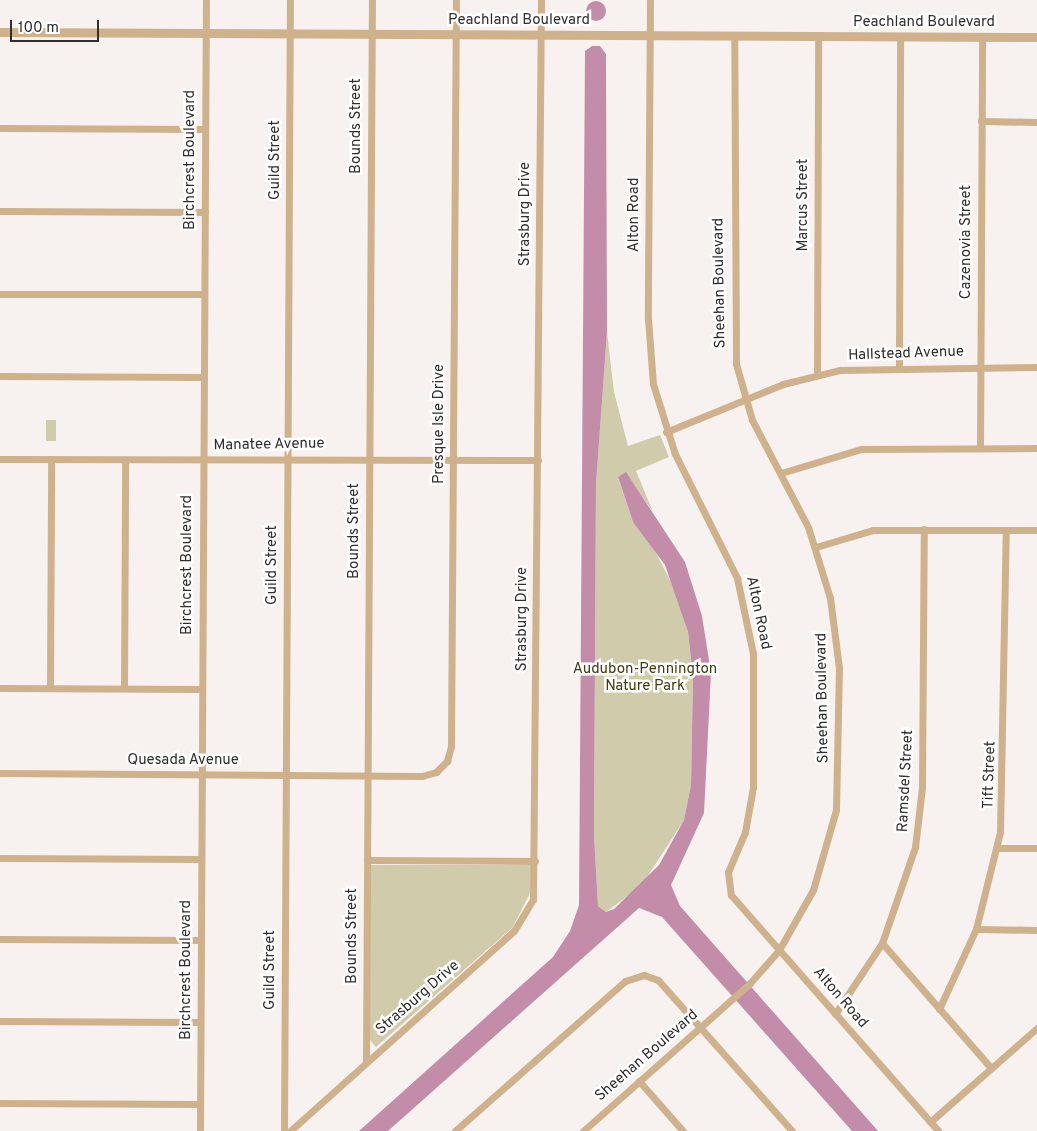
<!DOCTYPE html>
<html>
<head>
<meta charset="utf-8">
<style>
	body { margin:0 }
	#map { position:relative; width:1037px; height:1131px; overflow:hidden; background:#f7f2f0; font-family:Overpass,sans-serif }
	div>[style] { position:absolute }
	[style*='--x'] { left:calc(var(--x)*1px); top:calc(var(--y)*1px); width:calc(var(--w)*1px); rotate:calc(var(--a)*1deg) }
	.green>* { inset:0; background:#d0cbaa }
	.water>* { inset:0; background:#c38da9 }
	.round { border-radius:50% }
	.minor>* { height:7px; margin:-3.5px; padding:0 3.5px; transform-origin:3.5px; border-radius:3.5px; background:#cfb18c }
	.tertiary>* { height:9px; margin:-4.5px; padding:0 4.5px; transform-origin:4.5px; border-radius:4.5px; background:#cfb18c }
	span { translate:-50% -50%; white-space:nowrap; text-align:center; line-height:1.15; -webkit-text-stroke:5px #fff; paint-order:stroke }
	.street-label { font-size:15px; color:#302e2e }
	.park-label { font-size:15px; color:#433c10 }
	.scale { position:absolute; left:10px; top:20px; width:89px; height:22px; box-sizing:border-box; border:2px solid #302e2e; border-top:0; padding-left:6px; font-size:15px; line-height:18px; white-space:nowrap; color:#302e2e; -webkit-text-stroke:4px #fff; paint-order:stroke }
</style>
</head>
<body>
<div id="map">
	<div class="green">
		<div style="clip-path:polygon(607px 332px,614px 392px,628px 446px,660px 435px,669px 457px,636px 471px,653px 512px,626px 473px,618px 478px,633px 522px,648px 537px,677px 594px,688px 633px,693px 677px,691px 785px,684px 820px,642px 885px,606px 912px,598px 906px,594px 835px,596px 484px)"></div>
		<div style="clip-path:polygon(46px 420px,56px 420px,56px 441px,46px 441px)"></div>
		<div style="clip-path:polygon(370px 865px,531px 865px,530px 893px,513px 927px,376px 1047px,370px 1040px)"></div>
	</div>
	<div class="water">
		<div class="round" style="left:586px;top:1px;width:20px;height:20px"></div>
		<div style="clip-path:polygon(592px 46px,600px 46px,606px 54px,607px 332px,596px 484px,594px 835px,598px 906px,606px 912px,614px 909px,659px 865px,684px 820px,691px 785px,693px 677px,688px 632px,665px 565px,633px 522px,618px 477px,626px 472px,685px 562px,702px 616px,711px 673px,704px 813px,671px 885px,680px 906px,878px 1131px,852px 1131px,662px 917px,639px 908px,388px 1131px,359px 1131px,553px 957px,570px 931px,579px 905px,585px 51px)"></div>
	</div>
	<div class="minor">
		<div style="--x:650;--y:0;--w:319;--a:90.4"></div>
		<div style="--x:648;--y:319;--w:65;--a:85.6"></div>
		<div style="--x:653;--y:384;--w:73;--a:72.6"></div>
		<div style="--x:675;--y:454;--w:139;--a:63.4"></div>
		<div style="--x:737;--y:578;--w:78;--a:78.1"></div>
		<div style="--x:753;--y:654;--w:133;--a:90"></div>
		<div style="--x:753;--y:787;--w:46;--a:100.1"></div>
		<div style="--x:745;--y:832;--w:43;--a:113"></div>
		<div style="--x:728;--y:872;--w:23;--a:83"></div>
		<div style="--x:731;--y:895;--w:314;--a:48.7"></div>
		<div style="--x:981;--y:121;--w:56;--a:1"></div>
		<div style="--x:0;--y:128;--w:205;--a:0.3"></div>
		<div style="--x:0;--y:211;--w:205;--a:0.3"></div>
		<div style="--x:0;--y:294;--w:204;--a:0"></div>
		<div style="--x:899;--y:366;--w:329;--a:-89.8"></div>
		<div style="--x:817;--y:374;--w:338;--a:-89.8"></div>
		<div style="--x:0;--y:376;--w:203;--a:0.3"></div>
		<div style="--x:666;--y:432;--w:126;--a:-22.3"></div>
		<div style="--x:783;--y:384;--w:59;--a:-13.8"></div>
		<div style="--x:840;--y:370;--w:197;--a:-0.9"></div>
		<div style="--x:980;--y:448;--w:411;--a:-89.7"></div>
		<div style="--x:0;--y:459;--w:538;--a:0.11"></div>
		<div style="--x:781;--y:473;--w:84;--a:-16.7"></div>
		<div style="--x:861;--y:449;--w:176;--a:-0.3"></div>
		<div style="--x:816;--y:547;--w:59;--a:-16.6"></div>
		<div style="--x:873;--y:530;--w:164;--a:0"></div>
		<div style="--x:0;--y:688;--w:201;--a:0.3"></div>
		<div style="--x:50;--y:688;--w:229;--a:-89.7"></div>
		<div style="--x:124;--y:688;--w:228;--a:-89.7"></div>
		<div style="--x:0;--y:773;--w:422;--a:0.4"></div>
		<div style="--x:422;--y:776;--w:15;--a:-16"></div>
		<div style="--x:436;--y:772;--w:16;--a:-45"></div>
		<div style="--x:447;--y:761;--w:16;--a:-75"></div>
		<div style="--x:451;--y:746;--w:746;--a:-89.62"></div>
		<div style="--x:998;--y:848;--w:39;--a:0"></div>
		<div style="--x:0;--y:858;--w:201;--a:0.3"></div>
		<div style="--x:367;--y:860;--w:168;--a:0.3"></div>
		<div style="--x:976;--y:929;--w:61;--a:0.9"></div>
		<div style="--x:0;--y:939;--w:200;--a:0.3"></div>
		<div style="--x:882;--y:943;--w:166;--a:48.9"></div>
		<div style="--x:939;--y:1009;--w:88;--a:-65.2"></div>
		<div style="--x:976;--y:929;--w:100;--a:-76.1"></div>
		<div style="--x:1000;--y:832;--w:302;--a:-88.9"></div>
		<div style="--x:835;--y:1014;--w:85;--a:-56.5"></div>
		<div style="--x:882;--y:943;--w:102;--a:-71"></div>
		<div style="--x:915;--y:847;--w:60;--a:-83.3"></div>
		<div style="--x:922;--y:787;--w:258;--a:-89.6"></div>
		<div style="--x:0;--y:1021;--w:200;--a:0.3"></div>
		<div style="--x:366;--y:1062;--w:1062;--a:-89.68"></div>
		<div style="--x:639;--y:1081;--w:67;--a:48.7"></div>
		<div style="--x:0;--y:1103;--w:200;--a:0.3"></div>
		<div style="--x:930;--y:1122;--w:142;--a:-41.3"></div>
		<div style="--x:200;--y:1131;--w:1131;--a:-89.7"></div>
		<div style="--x:284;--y:1131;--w:1131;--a:-89.7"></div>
		<div style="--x:290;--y:1131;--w:300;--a:-41.8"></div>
		<div style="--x:514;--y:931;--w:37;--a:-59"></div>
		<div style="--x:533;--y:899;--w:899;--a:-89.49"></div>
		<div style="--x:455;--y:1131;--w:227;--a:-41.4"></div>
		<div style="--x:625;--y:981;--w:20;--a:-18"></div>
		<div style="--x:644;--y:975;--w:15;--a:20"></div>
		<div style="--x:658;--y:980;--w:202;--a:48.4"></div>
		<div style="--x:583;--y:1131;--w:223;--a:-41.5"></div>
		<div style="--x:750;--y:983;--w:44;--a:-48.7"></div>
		<div style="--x:779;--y:950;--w:69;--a:-60.5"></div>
		<div style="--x:813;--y:890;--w:83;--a:-74"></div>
		<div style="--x:836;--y:810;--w:142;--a:-88.8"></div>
		<div style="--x:839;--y:668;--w:71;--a:-97.3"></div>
		<div style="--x:830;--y:598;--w:74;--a:-107.2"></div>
		<div style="--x:808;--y:527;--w:121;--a:-117.6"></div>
		<div style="--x:752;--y:420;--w:58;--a:-105.9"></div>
		<div style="--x:736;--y:364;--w:328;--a:-90.3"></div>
	</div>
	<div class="tertiary">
		<div style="--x:0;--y:32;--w:1037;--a:0.28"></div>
	</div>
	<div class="street-label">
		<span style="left:519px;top:21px">Peachland Boulevard</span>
		<span style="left:924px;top:23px">Peachland Boulevard</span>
		<span style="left:357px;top:126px;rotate:-90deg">Bounds Street</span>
		<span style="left:191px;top:160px;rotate:-90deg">Birchcrest Boulevard</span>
		<span style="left:276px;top:160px;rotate:-90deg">Guild Street</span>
		<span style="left:804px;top:205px;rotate:-90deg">Marcus Street</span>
		<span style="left:526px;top:214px;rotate:-90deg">Strasburg Drive</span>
		<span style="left:635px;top:215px;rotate:-90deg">Alton Road</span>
		<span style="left:967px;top:242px;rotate:-90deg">Cazenovia Street</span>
		<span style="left:720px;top:283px;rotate:-91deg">Sheehan Boulevard</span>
		<span style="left:906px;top:354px;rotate:-2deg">Hallstead Avenue</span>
		<span style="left:440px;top:424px;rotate:-90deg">Presque Isle Drive</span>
		<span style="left:269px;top:445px;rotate:-1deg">Manatee Avenue</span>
		<span style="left:355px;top:531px;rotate:-90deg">Bounds Street</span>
		<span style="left:188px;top:565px;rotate:-90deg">Birchcrest Boulevard</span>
		<span style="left:273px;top:565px;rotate:-90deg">Guild Street</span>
		<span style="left:758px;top:613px;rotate:78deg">Alton Road</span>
		<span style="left:523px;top:619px;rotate:-90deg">Strasburg Drive</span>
		<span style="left:823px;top:698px;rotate:-91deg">Sheehan Boulevard</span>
		<span style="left:183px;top:761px">Quesada Avenue</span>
		<span style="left:990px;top:775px;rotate:-88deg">Tift Street</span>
		<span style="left:906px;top:781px;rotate:-87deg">Ramsdel Street</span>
		<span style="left:353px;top:936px;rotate:-90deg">Bounds Street</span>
		<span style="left:187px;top:970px;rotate:-90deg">Birchcrest Boulevard</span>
		<span style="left:271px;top:970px;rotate:-90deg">Guild Street</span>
		<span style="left:418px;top:998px;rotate:-41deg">Strasburg Drive</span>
		<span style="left:840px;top:998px;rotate:49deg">Alton Road</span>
		<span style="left:647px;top:1056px;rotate:-41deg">Sheehan Boulevard</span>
	</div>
	<div class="park-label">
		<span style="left:645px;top:678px">Audubon-Pennington<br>Nature Park</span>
	</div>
	<div class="scale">100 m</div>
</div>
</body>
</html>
